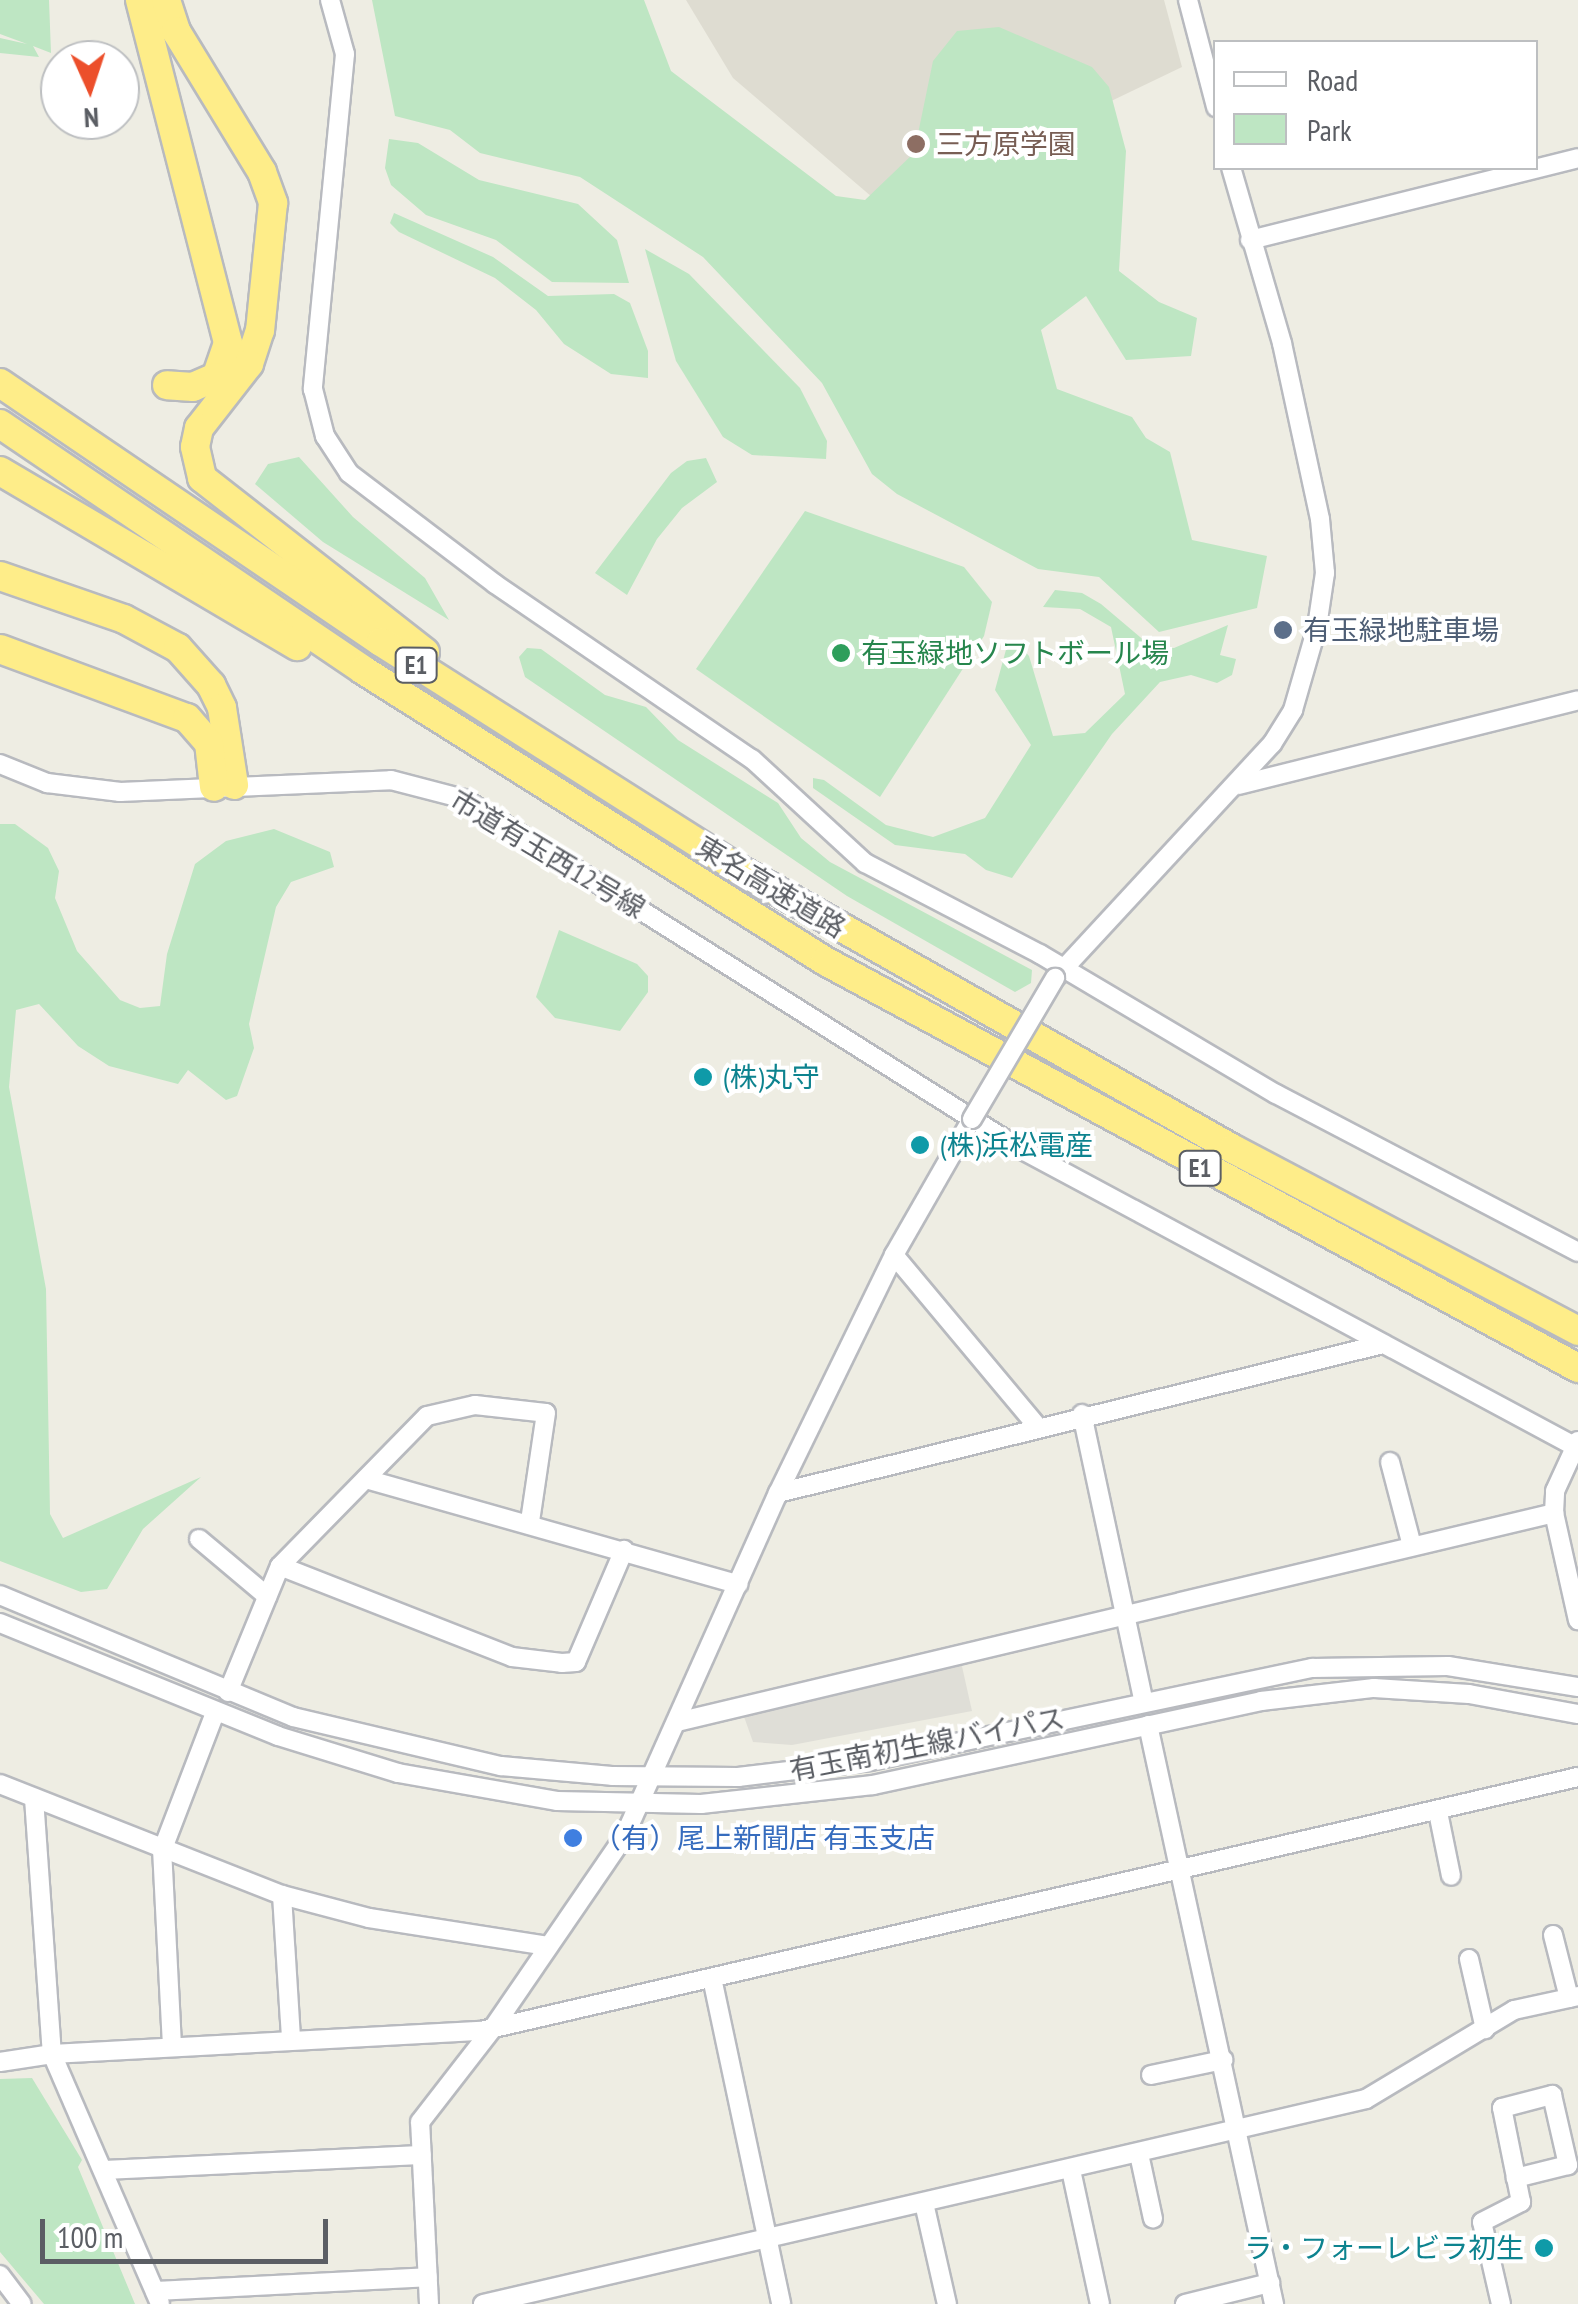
<!DOCTYPE html>
<html>
<head>
<meta charset="utf-8">
<style>
	body { margin:0 }
	#map { position:relative; width:1578px; height:2304px; overflow:hidden; background:#eeede3; font-family:"PT Sans Narrow","Noto Sans JP",sans-serif }
	div>[style] { position:absolute }
	[style*='--x'] { left:calc(var(--x)*1px); top:calc(var(--y)*1px); width:calc(var(--w)*1px); rotate:calc(var(--a)*1deg) }
	.industrial>* { inset:0; background:#dfded7 }
	.education>* { inset:0; background:#dedcd1 }
	.green>* { inset:0; background:#bee6c3 }
	.roads { filter:drop-shadow(2px 0 #b8babf) drop-shadow(-2px 0 #b8babf) drop-shadow(0 2px #b8babf) drop-shadow(0 -2px #b8babf) }
	.minor>* { height:18px; margin:-9px; padding:0 9px; transform-origin:9px; border-radius:9px; background:#fff }
	.highway>* { height:28px; margin:-14px; padding:0 14px; transform-origin:14px; border-radius:14px; background:#feed89 }
	.bridges { filter:drop-shadow(2px 0 #b8babf) drop-shadow(-2px 0 #b8babf) drop-shadow(0 2px #b8babf) drop-shadow(0 -2px #b8babf) }
	.minor-bridge>* { height:18px; margin:-9px; padding:0 9px; transform-origin:9px; border-radius:9px; background:#fff }
	.dots>* { width:28px; height:28px; translate:-50% -50%; box-sizing:border-box; border:5px solid #fff; border-radius:50% }
	span { translate:-50% -50%; white-space:nowrap; text-align:center; line-height:1.15; -webkit-text-stroke:8px #fff; paint-order:stroke }
	.shield-label span { padding:2px 8px; background:#fff; border:2px solid; border-radius:8px; -webkit-text-stroke-width:0 }
	.shield-label { font-size:25px; color:#5b5e64; font-weight:700 }
	.education-label { font-size:28px; color:#785e54 }
	.left { translate:0 -50%; text-align:left }
	.service-label { font-size:28px; color:#4e5e75 }
	.leisure-label { font-size:28px; color:#27864d }
	.street-label { font-size:28px; color:#5b5e64 }
	.culture-label { font-size:28px; color:#0d838f }
	.right { translate:-100% -50%; text-align:right }
	.shop-label { font-size:28px; color:#366cbe }
	.legend { position:absolute; left:1213px; top:40px; width:325px; height:130px; box-sizing:border-box; background:#fff; border:2px solid #bdbfc1; margin:0; padding:12px 18px; list-style:none; font-size:30px; color:#5b5e64 }
	.legend li { display:flex; align-items:center; gap:20px; height:50px }
	.legend b { width:50px; border:2px solid #bdbfc1 }
	.north { position:absolute; left:40px; top:40px; width:100px; height:100px; box-sizing:border-box; background:#fff; border:2px solid #bdbfc1; border-radius:50%; rotate:177deg; font-size:28px; font-weight:700; line-height:40px; text-align:center; color:#5b5e64 }
	.north::after { content:''; display:block; margin:auto; width:35px; height:45px; background:#ec4f2b; clip-path:polygon(50% 0,100% 100%,50% 72%,0 100%) }
	.scale { position:absolute; left:40px; top:2219px; width:288px; height:45px; box-sizing:border-box; border:5px solid #5b5e64; border-top:0; padding-left:12px; font-size:30px; line-height:35px; white-space:nowrap; color:#5b5e64; -webkit-text-stroke:8px #fff; paint-order:stroke }
</style>
</head>
<body>
<div id="map">
	<div class="industrial">
		<div style="clip-path:polygon(961px 1662px,972px 1711px,792px 1745px,753px 1742px,742px 1711px)"></div>
	</div>
	<div class="education">
		<div style="clip-path:polygon(686px 0,1164px 0,1182px 67px,886px 209px,733px 78px)"></div>
	</div>
	<div class="green">
		<div style="clip-path:polygon(0 0,49px 0,51px 53px,33px 46px,39px 57px,0 53px,0 38px,27px 44px,0 34px)"></div>
		<div style="clip-path:polygon(372px 0,644px 0,671px 71px,836px 196px,865px 200px,914px 153px,933px 61px,957px 31px,999px 27px,1092px 67px,1109px 87px,1126px 151px,1119px 271px,1159px 302px,1197px 318px,1191px 356px,1126px 360px,1086px 296px,1041px 330px,1057px 389px,1132px 417px,1146px 438px,1170px 452px,1192px 540px,1267px 556px,1257px 608px,1159px 632px,1099px 577px,1038px 569px,897px 494px,872px 474px,822px 383px,703px 257px,580px 177px,480px 153px,450px 130px,395px 116px)"></div>
		<div style="clip-path:polygon(389px 139px,418px 143px,479px 180px,578px 204px,617px 240px,629px 283px,552px 282px,496px 240px,426px 215px,391px 185px,385px 168px)"></div>
		<div style="clip-path:polygon(394px 213px,493px 257px,548px 296px,614px 294px,630px 303px,648px 351px,648px 378px,611px 374px,564px 344px,536px 310px,495px 278px,399px 232px,390px 223px)"></div>
		<div style="clip-path:polygon(645px 249px,689px 274px,800px 388px,827px 441px,826px 459px,752px 455px,723px 437px,676px 361px)"></div>
		<div style="clip-path:polygon(299px 457px,353px 517px,425px 578px,449px 620px,323px 542px,255px 484px,268px 464px)"></div>
		<div style="clip-path:polygon(706px 458px,717px 482px,682px 508px,657px 539px,627px 595px,595px 573px,671px 473px,687px 461px)"></div>
		<div style="clip-path:polygon(805px 511px,964px 567px,992px 602px,984px 636px,880px 797px,696px 669px)"></div>
		<div style="clip-path:polygon(1055px 590px,1082px 593px,1101px 604px,1153px 648px,1174px 648px,1228px 625px,1220px 655px,1236px 659px,1232px 675px,1217px 683px,1191px 675px,1160px 682px,1112px 734px,1012px 878px,986px 870px,965px 854px,895px 845px,813px 788px,813px 778px,824px 780px,886px 825px,933px 837px,985px 818px,1031px 745px,995px 690px,1007px 646px,1015px 640px,1029px 656px,1053px 736px,1085px 733px,1125px 694px,1111px 627px,1080px 609px,1043px 607px)"></div>
		<div style="clip-path:polygon(527px 648px,541px 649px,605px 695px,646px 707px,678px 740px,778px 803px,801px 838px,830px 862px,1032px 970px,1031px 983px,1015px 992px,847px 896px,525px 677px,519px 657px)"></div>
		<div style="clip-path:polygon(0 824px,15px 824px,48px 848px,59px 871px,55px 898px,77px 951px,120px 1000px,140px 1008px,160px 1006px,167px 954px,195px 864px,226px 841px,274px 829px,330px 852px,334px 867px,291px 882px,276px 907px,249px 1024px,254px 1048px,237px 1096px,226px 1100px,188px 1070px,178px 1084px,109px 1066px,78px 1046px,39px 1004px,16px 1010px,9px 1087px,46px 1289px,50px 1514px,63px 1538px,201px 1477px,143px 1529px,107px 1589px,81px 1592px,0 1561px)"></div>
		<div style="clip-path:polygon(559px 930px,637px 964px,648px 976px,648px 992px,620px 1031px,555px 1018px,536px 997px)"></div>
		<div style="clip-path:polygon(32px 2078px,82px 2160px,78px 2167px,135px 2304px,44px 2304px,0 2252px,0 2079px)"></div>
	</div>
	<div class="roads">
		<div class="minor">
			<div style="--x:330;--y:0;--w:56;--a:74.5"></div>
			<div style="--x:345;--y:54;--w:337;--a:95.5"></div>
			<div style="--x:313;--y:389;--w:49;--a:75.7"></div>
			<div style="--x:325;--y:436;--w:44;--a:57"></div>
			<div style="--x:349;--y:473;--w:183;--a:37.2"></div>
			<div style="--x:495;--y:584;--w:311;--a:34.3"></div>
			<div style="--x:752;--y:759;--w:154;--a:42.6"></div>
			<div style="--x:865;--y:863;--w:197;--a:27.5"></div>
			<div style="--x:1040;--y:954;--w:274;--a:30.7"></div>
			<div style="--x:1276;--y:1094;--w:341;--a:27.6"></div>
			<div style="--x:1188;--y:0;--w:111;--a:75.3"></div>
			<div style="--x:1250;--y:240;--w:338;--a:-14"></div>
			<div style="--x:0;--y:764;--w:51;--a:22"></div>
			<div style="--x:47;--y:783;--w:74;--a:7"></div>
			<div style="--x:120;--y:792;--w:271;--a:-2.5"></div>
			<div style="--x:391;--y:780;--w:75;--a:14.6"></div>
			<div style="--x:464;--y:799;--w:653;--a:32.18"></div>
			<div style="--x:1017;--y:1147;--w:637;--a:28.22"></div>
			<div style="--x:1238;--y:785;--w:350;--a:-14"></div>
			<div style="--x:1056;--y:977;--w:318;--a:-47.2"></div>
			<div style="--x:1272;--y:744;--w:40;--a:-58"></div>
			<div style="--x:1293;--y:710;--w:86;--a:-73.9"></div>
			<div style="--x:1317;--y:627;--w:55;--a:-81.6"></div>
			<div style="--x:1325;--y:573;--w:54;--a:-95.3"></div>
			<div style="--x:1320;--y:519;--w:180;--a:-102.2"></div>
			<div style="--x:1282;--y:343;--w:182;--a:-106.2"></div>
			<div style="--x:894;--y:1255;--w:222;--a:50.1"></div>
			<div style="--x:1082;--y:1414;--w:291;--a:77.9"></div>
			<div style="--x:1390;--y:1462;--w:87;--a:75.3"></div>
			<div style="--x:366;--y:1479;--w:387;--a:15.8"></div>
			<div style="--x:778;--y:1493;--w:623;--a:-13.84"></div>
			<div style="--x:1554;--y:1513;--w:22;--a:-87"></div>
			<div style="--x:1555;--y:1491;--w:55;--a:-65.3"></div>
			<div style="--x:199;--y:1539;--w:89;--a:40"></div>
			<div style="--x:280;--y:1566;--w:249;--a:21.4"></div>
			<div style="--x:512;--y:1657;--w:50;--a:6.8"></div>
			<div style="--x:562;--y:1663;--w:14;--a:-4"></div>
			<div style="--x:576;--y:1662;--w:122;--a:-66.8"></div>
			<div style="--x:0;--y:1595;--w:317;--a:22.6"></div>
			<div style="--x:293;--y:1717;--w:214;--a:13.3"></div>
			<div style="--x:501;--y:1766;--w:111;--a:5.1"></div>
			<div style="--x:612;--y:1776;--w:126;--a:0.5"></div>
			<div style="--x:738;--y:1777;--w:133;--a:-6.9"></div>
			<div style="--x:870;--y:1761;--w:452;--a:-11.9"></div>
			<div style="--x:1312;--y:1668;--w:136;--a:-0.8"></div>
			<div style="--x:1448;--y:1666;--w:132;--a:9.2"></div>
			<div style="--x:0;--y:1623;--w:300;--a:22.1"></div>
			<div style="--x:278;--y:1736;--w:126;--a:17.1"></div>
			<div style="--x:398;--y:1773;--w:161;--a:10"></div>
			<div style="--x:557;--y:1801;--w:144;--a:1.2"></div>
			<div style="--x:701;--y:1804;--w:173;--a:-6.3"></div>
			<div style="--x:873;--y:1785;--w:397;--a:-12.2"></div>
			<div style="--x:1261;--y:1701;--w:114;--a:-6.6"></div>
			<div style="--x:1374;--y:1688;--w:95;--a:3.6"></div>
			<div style="--x:1469;--y:1694;--w:111;--a:10.4"></div>
			<div style="--x:228;--y:1692;--w:136;--a:-67.6"></div>
			<div style="--x:280;--y:1566;--w:210;--a:-45.6"></div>
			<div style="--x:427;--y:1416;--w:49;--a:-12.9"></div>
			<div style="--x:475;--y:1405;--w:71;--a:6.4"></div>
			<div style="--x:546;--y:1413;--w:110;--a:98.4"></div>
			<div style="--x:677;--y:1722;--w:902;--a:-13.4"></div>
			<div style="--x:1554;--y:1513;--w:110;--a:77.4"></div>
			<div style="--x:1148;--y:1725;--w:593;--a:77.72"></div>
			<div style="--x:0;--y:1784;--w:303;--a:21.5"></div>
			<div style="--x:282;--y:1895;--w:90;--a:14.8"></div>
			<div style="--x:369;--y:1918;--w:181;--a:8.9"></div>
			<div style="--x:34;--y:1798;--w:257;--a:86"></div>
			<div style="--x:52;--y:2054;--w:272;--a:66.6"></div>
			<div style="--x:1438;--y:1812;--w:65;--a:78.5"></div>
			<div style="--x:282;--y:1895;--w:145;--a:86.4"></div>
			<div style="--x:1553;--y:1935;--w:65;--a:75.7"></div>
			<div style="--x:1469;--y:1959;--w:72;--a:77.1"></div>
			<div style="--x:712;--y:1978;--w:333;--a:78"></div>
			<div style="--x:172;--y:2046;--w:195;--a:-92.9"></div>
			<div style="--x:162;--y:1851;--w:148;--a:-69"></div>
			<div style="--x:0;--y:2062;--w:53;--a:-8.7"></div>
			<div style="--x:52;--y:2054;--w:430;--a:-3.1"></div>
			<div style="--x:481;--y:2031;--w:1126;--a:-13.04"></div>
			<div style="--x:1151;--y:2075;--w:74;--a:-11.8"></div>
			<div style="--x:1139;--y:2154;--w:66;--a:77.8"></div>
			<div style="--x:103;--y:2170;--w:319;--a:-2.7"></div>
			<div style="--x:1071;--y:2170;--w:137;--a:77.8"></div>
			<div style="--x:924;--y:2203;--w:104;--a:77.2"></div>
			<div style="--x:0;--y:2275;--w:36;--a:53"></div>
			<div style="--x:155;--y:2291;--w:273;--a:-2.9"></div>
			<div style="--x:429;--y:2304;--w:182;--a:-92.8"></div>
			<div style="--x:420;--y:2122;--w:119;--a:-52.2"></div>
			<div style="--x:493;--y:2028;--w:234;--a:-55.6"></div>
			<div style="--x:625;--y:1835;--w:375;--a:-65.9"></div>
			<div style="--x:778;--y:1493;--w:265;--a:-64"></div>
			<div style="--x:894;--y:1255;--w:157;--a:-60.2"></div>
			<div style="--x:483;--y:2304;--w:906;--a:-13.07"></div>
			<div style="--x:1366;--y:2099;--w:173;--a:-31"></div>
			<div style="--x:1514;--y:2010;--w:66;--a:-12.3"></div>
			<div style="--x:1185;--y:2304;--w:88;--a:-13.9"></div>
			<div style="--x:1501;--y:2304;--w:84;--a:-103"></div>
			<div style="--x:1482;--y:2222;--w:44;--a:-27.1"></div>
			<div style="--x:1521;--y:2202;--w:96;--a:-101.4"></div>
			<div style="--x:1502;--y:2108;--w:52;--a:-14.6"></div>
			<div style="--x:1552;--y:2095;--w:72;--a:77.1"></div>
			<div style="--x:1568;--y:2165;--w:54;--a:166"></div>
		</div>
		<div class="highway">
			<div style="--x:140;--y:0;--w:354;--a:75.6"></div>
			<div style="--x:228;--y:343;--w:36;--a:109"></div>
			<div style="--x:216;--y:377;--w:25;--a:157"></div>
			<div style="--x:193;--y:387;--w:26;--a:-176"></div>
			<div style="--x:166;--y:0;--w:33;--a:72"></div>
			<div style="--x:176;--y:31;--w:165;--a:58.6"></div>
			<div style="--x:262;--y:172;--w:33;--a:70"></div>
			<div style="--x:273;--y:203;--w:128;--a:95.8"></div>
			<div style="--x:260;--y:330;--w:36;--a:108"></div>
			<div style="--x:249;--y:364;--w:81;--a:128"></div>
			<div style="--x:199;--y:428;--w:19;--a:102"></div>
			<div style="--x:195;--y:447;--w:32;--a:77"></div>
			<div style="--x:202;--y:478;--w:283;--a:38"></div>
			<div style="--x:0;--y:383;--w:461;--a:34.2"></div>
			<div style="--x:381;--y:642;--w:419;--a:32.4"></div>
			<div style="--x:735;--y:867;--w:572;--a:29.52"></div>
			<div style="--x:1233;--y:1149;--w:390;--a:27.8"></div>
			<div style="--x:0;--y:424;--w:439;--a:34.1"></div>
			<div style="--x:363;--y:670;--w:546;--a:32.21"></div>
			<div style="--x:825;--y:961;--w:856;--a:28.39"></div>
			<div style="--x:0;--y:471;--w:345;--a:30.5"></div>
			<div style="--x:0;--y:576;--w:131;--a:19.1"></div>
			<div style="--x:124;--y:619;--w:61;--a:28.2"></div>
			<div style="--x:178;--y:648;--w:50;--a:48.3"></div>
			<div style="--x:211;--y:685;--w:25;--a:64"></div>
			<div style="--x:222;--y:708;--w:78;--a:81.1"></div>
			<div style="--x:0;--y:649;--w:199;--a:20.3"></div>
			<div style="--x:187;--y:718;--w:33;--a:49"></div>
			<div style="--x:209;--y:743;--w:44;--a:83.5"></div>
		</div>
	</div>
	<div class="bridges">
		<div class="minor-bridge">
			<div style="--x:972;--y:1119;--w:164;--a:-59.5"></div>
		</div>
	</div>
	<div class="dots">
		<div style="left:916px;top:144px;background:#8d6e63"></div>
		<div style="left:1283px;top:630px;background:#5c6f8a"></div>
		<div style="left:841px;top:653px;background:#2e9e5b"></div>
		<div style="left:703px;top:1077px;background:#0f9aa8"></div>
		<div style="left:920px;top:1145px;background:#0f9aa8"></div>
		<div style="left:573px;top:1838px;background:#3f7fe0"></div>
		<div style="left:1544px;top:2248px;background:#0f9aa8"></div>
	</div>
	<div class="shield-label">
		<span style="left:416px;top:665px">E1</span>
		<span style="left:1200px;top:1168px">E1</span>
	</div>
	<div class="education-label">
		<span class="left" style="left:936px;top:144px">三方原学園</span>
	</div>
	<div class="service-label">
		<span class="left" style="left:1303px;top:630px">有玉緑地駐車場</span>
	</div>
	<div class="leisure-label">
		<span class="left" style="left:861px;top:653px">有玉緑地ソフトボール場</span>
	</div>
	<div class="street-label">
		<span style="left:548px;top:854px;rotate:31deg">市道有玉西12号線</span>
		<span style="left:771px;top:887px;rotate:31deg">東名高速道路</span>
		<span style="left:927px;top:1744px;rotate:-11deg">有玉南初生線バイパス</span>
	</div>
	<div class="culture-label">
		<span class="left" style="left:723px;top:1077px">(株)丸守</span>
		<span class="left" style="left:940px;top:1145px">(株)浜松電産</span>
		<span class="right" style="left:1524px;top:2248px">ラ・フォーレビラ初生</span>
	</div>
	<div class="shop-label">
		<span class="left" style="left:593px;top:1838px">（有）尾上新聞店 有玉支店</span>
	</div>
	<ul class="legend">
	<li><b style="height:12px;background:#fff"></b>Road</li>
	<li><b style="height:28px;background:#bee6c3"></b>Park</li>
	</ul>
	<div class="north">N</div>
	<div class="scale">100 m</div>
</div>
</body>
</html>
